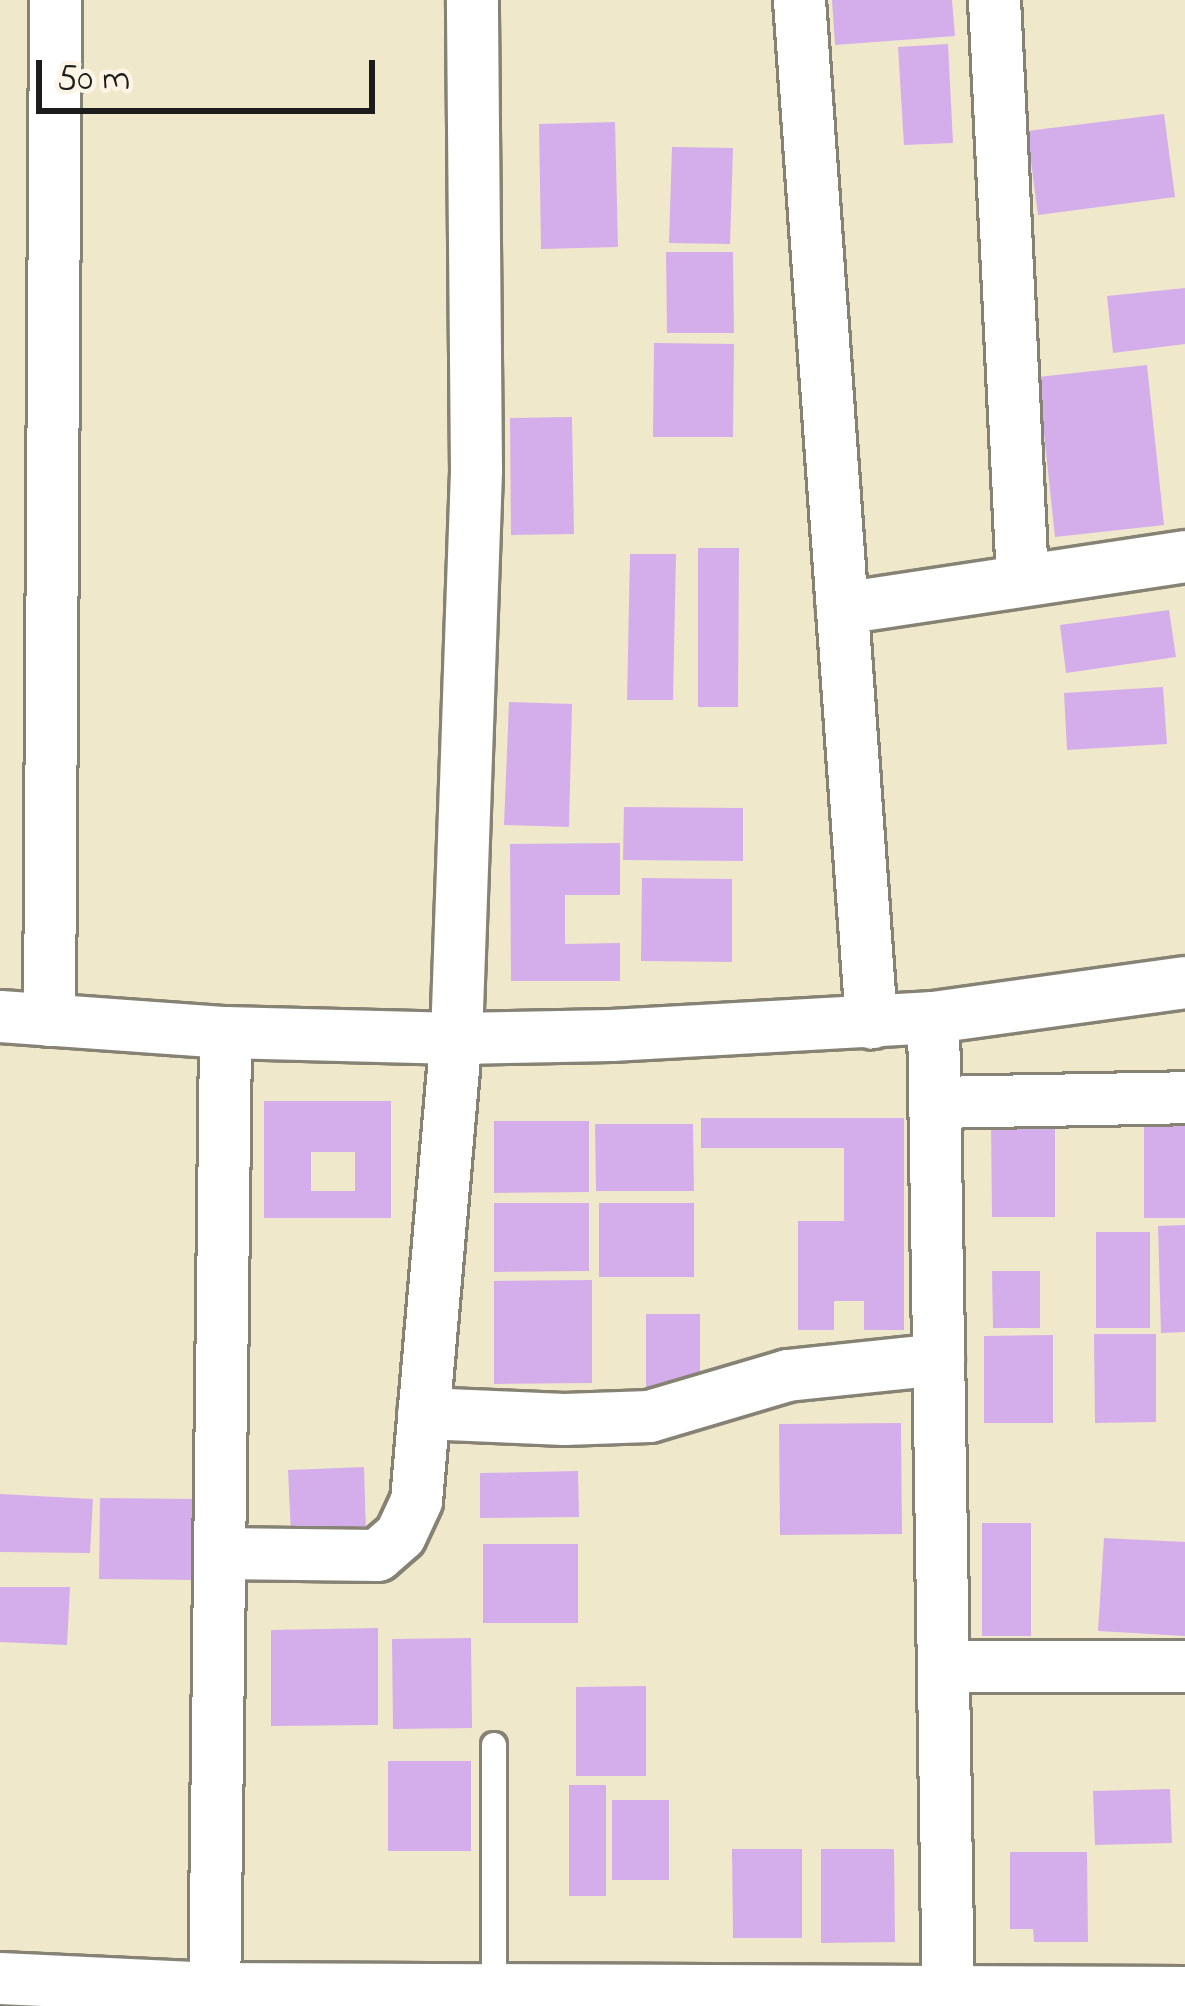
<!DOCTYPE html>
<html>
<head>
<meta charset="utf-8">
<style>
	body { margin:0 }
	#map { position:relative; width:1185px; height:2006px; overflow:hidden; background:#f0e8cb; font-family:"Indie Flower",sans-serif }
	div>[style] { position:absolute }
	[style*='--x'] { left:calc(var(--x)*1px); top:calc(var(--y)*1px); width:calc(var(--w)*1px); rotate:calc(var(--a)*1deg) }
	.building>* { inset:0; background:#d4aeea }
	.roads { filter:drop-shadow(3px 0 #868274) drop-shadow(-3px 0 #868274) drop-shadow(0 3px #868274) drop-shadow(0 -3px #868274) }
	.service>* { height:24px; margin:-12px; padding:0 12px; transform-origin:12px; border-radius:12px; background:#fff }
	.minor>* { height:51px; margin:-25.5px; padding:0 25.5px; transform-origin:25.5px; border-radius:25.5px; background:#fff }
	span { translate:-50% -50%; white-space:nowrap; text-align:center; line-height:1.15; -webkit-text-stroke:9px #fcf5e5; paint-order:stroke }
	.scale { position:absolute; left:36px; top:60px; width:339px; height:54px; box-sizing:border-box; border:6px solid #1c1c1c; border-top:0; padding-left:15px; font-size:36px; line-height:42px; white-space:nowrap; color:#1c1c1c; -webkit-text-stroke:9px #fcf5e5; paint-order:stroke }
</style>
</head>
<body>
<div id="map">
	<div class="building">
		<div style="clip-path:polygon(832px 0,952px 0,955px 36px,835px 45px)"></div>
		<div style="clip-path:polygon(948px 44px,953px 143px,904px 145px,898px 47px)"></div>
		<div style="clip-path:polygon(1164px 114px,1175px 197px,1038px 215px,1027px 131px)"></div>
		<div style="clip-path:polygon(615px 122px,618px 247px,541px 249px,539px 124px)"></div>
		<div style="clip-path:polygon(672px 147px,733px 148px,730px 244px,669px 243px)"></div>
		<div style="clip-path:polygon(666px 252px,733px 252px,734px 333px,667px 333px)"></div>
		<div style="clip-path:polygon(1185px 288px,1185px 344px,1113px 353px,1107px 296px)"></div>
		<div style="clip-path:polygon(654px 343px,734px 344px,733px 437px,653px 437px)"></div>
		<div style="clip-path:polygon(1147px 365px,1164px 525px,1055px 537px,1038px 377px)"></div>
		<div style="clip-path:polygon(572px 417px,574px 534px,511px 535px,510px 418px)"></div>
		<div style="clip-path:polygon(698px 548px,739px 548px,738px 707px,698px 707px)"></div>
		<div style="clip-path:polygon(630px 554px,676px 554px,673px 700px,627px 700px)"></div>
		<div style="clip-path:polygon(1169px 610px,1176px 657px,1066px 673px,1060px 625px)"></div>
		<div style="clip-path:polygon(1163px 687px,1167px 744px,1067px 750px,1064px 693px)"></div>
		<div style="clip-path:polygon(509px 702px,572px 704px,569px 827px,504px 825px)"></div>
		<div style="clip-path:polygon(624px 807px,743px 808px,743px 861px,623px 860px)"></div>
		<div style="clip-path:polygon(620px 843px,620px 895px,565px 895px,565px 944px,620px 943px,620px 981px,511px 981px,510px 844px)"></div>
		<div style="clip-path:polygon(642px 878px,732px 879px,732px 962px,641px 961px)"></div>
		<div style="clip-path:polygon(evenodd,264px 1101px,391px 1101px,391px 1218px,264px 1218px,264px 1101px,311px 1152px,355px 1152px,355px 1191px,311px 1191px,311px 1152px)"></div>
		<div style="clip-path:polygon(701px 1118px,904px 1118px,904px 1330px,864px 1330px,864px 1301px,834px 1301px,834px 1330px,798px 1330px,798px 1221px,844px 1221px,844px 1148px,701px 1148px)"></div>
		<div style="clip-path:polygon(1144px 1118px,1185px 1118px,1185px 1218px,1144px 1218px)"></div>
		<div style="clip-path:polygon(1055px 1120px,1055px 1217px,992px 1217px,991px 1121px)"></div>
		<div style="clip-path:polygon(494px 1121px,589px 1121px,589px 1192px,494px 1193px)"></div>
		<div style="clip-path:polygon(595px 1124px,693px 1124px,694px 1191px,596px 1191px)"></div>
		<div style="clip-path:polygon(494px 1203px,589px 1203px,589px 1271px,494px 1272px)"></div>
		<div style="clip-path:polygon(599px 1203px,694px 1203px,694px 1277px,599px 1277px)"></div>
		<div style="clip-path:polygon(1185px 1225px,1185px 1332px,1161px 1333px,1158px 1226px)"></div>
		<div style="clip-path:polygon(1096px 1232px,1150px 1232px,1150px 1328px,1096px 1328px)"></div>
		<div style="clip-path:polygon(992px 1271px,1040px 1271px,1040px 1328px,993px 1328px)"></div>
		<div style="clip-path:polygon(592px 1280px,592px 1383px,494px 1384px,494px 1281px)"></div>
		<div style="clip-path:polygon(646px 1314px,700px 1314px,700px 1391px,646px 1391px)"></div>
		<div style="clip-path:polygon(1094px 1334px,1156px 1334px,1156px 1422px,1095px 1423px)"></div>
		<div style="clip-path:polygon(1053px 1335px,1053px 1423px,984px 1423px,984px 1336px)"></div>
		<div style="clip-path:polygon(901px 1423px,902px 1534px,780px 1535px,779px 1424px)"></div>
		<div style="clip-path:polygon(364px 1467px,366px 1532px,291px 1535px,288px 1470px)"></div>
		<div style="clip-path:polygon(578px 1471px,579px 1517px,480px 1518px,480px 1473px)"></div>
		<div style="clip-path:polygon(0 1494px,93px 1499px,90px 1553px,0 1552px)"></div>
		<div style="clip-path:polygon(100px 1498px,201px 1499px,200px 1580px,99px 1579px)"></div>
		<div style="clip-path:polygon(982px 1523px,1031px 1523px,1031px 1636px,982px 1636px)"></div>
		<div style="clip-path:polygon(1104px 1538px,1185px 1542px,1185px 1636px,1098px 1631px)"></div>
		<div style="clip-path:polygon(483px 1544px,578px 1544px,578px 1623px,483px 1623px)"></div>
		<div style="clip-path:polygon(0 1587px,70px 1587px,67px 1645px,0 1642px)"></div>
		<div style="clip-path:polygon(378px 1628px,378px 1725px,271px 1726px,271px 1630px)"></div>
		<div style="clip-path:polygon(471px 1638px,472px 1728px,393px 1729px,392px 1639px)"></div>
		<div style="clip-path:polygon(646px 1686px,646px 1776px,576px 1776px,576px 1687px)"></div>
		<div style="clip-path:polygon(388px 1761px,471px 1761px,471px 1851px,388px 1851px)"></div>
		<div style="clip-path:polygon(569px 1785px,606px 1785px,606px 1896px,569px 1896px)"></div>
		<div style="clip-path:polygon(1170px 1789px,1172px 1843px,1095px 1845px,1093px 1791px)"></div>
		<div style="clip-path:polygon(612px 1800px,669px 1800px,669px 1880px,612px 1880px)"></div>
		<div style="clip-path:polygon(732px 1849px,802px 1849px,802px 1938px,733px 1938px)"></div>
		<div style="clip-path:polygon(821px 1849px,894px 1849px,895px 1942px,821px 1943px)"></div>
		<div style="clip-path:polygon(1010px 1852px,1087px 1852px,1088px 1942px,1034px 1942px,1033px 1929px,1010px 1929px)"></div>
	</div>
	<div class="roads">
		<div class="service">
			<div style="--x:494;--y:1745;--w:244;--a:90"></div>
		</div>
		<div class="minor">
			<div style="--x:799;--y:0;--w:1025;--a:85.97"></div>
			<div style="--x:994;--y:0;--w:579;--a:87.23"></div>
			<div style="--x:842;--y:608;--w:347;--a:-8.6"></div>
			<div style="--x:0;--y:1016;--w:226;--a:4.1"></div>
			<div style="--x:225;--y:1032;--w:231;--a:1.5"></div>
			<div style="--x:456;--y:1038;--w:155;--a:-1.1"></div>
			<div style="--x:611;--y:1035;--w:323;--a:-3.2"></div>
			<div style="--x:933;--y:1017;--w:254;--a:-7.9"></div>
			<div style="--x:933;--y:1017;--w:989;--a:89.13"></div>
			<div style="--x:49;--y:1020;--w:1020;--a:-89.66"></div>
			<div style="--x:935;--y:1102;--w:250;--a:-1.1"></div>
			<div style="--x:423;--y:1413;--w:141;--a:2.4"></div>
			<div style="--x:564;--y:1419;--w:85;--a:-2"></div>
			<div style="--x:649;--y:1416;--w:144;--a:-16.5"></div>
			<div style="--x:787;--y:1375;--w:152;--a:-6"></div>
			<div style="--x:219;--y:1553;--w:158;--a:0.7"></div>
			<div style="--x:377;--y:1555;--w:30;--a:-41"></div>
			<div style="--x:400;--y:1535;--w:38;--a:-65"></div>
			<div style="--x:416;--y:1500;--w:464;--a:-85.1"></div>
			<div style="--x:456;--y:1038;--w:568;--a:-87.98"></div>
			<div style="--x:476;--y:470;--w:470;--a:-90.5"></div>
			<div style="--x:944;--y:1666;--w:241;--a:0"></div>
			<div style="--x:0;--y:1978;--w:214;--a:2.7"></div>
			<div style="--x:214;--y:1988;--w:971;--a:0.24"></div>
			<div style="--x:214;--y:2006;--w:974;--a:-89.35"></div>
		</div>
	</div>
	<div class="scale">50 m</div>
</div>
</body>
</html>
